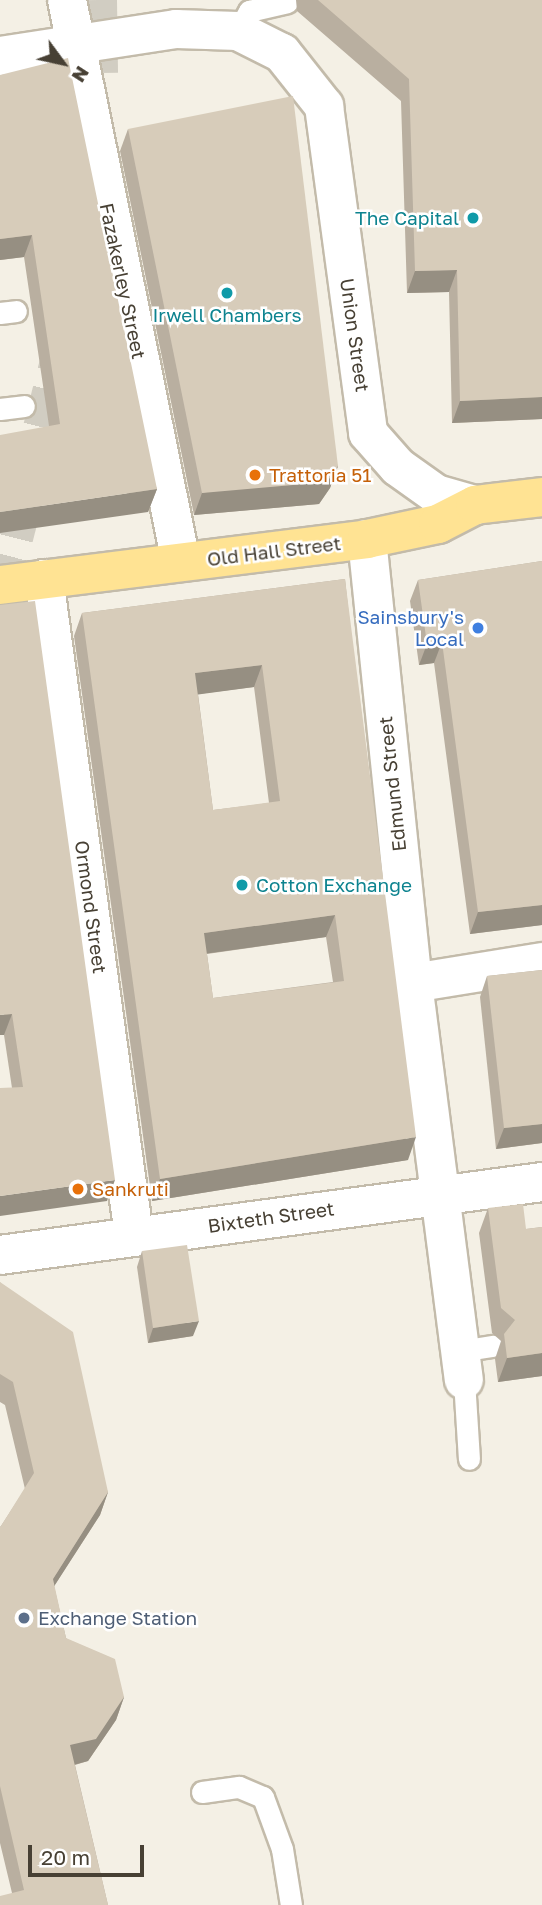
<!DOCTYPE html>
<html>
<head>
<meta charset="utf-8">
<style>
	body { margin:0 }
	#map { position:relative; width:542px; height:1905px; overflow:hidden; background:#f4f0e5; font-family:"Golos Text",sans-serif }
	div>[style] { position:absolute }
	[style*='--x'] { left:calc(var(--x)*1px); top:calc(var(--y)*1px); width:calc(var(--w)*1px); rotate:calc(var(--a)*1deg) }
	.primary-tunnel>* { height:38px; margin-top:-19px; transform-origin:0; background:repeating-linear-gradient(90deg,#d1cdc2 0 38px,transparent 0 57px) }
	.roads { filter:drop-shadow(2px 0 #c3bbaa) drop-shadow(-2px 0 #c3bbaa) drop-shadow(0 2px #c3bbaa) drop-shadow(0 -2px #c3bbaa) }
	.lane>* { height:21px; margin:-10.5px; padding:0 10.5px; transform-origin:10.5px; border-radius:10.5px; background:#fff }
	.street>* { height:38px; margin:-19px; padding:0 19px; transform-origin:19px; border-radius:19px; background:#fff }
	.primary>* { height:38px; margin:-19px; padding:0 19px; transform-origin:19px; border-radius:19px; background:#ffe393 }
	.wall>* { inset:0; background:#b9afa0 }
	.shaded-wall>* { inset:0; background:#968f82 }
	.building>* { inset:0; background:#d7ccba }
	.dots>* { width:19px; height:19px; translate:-50% -50%; box-sizing:border-box; border:4px solid #fff; border-radius:50% }
	span { translate:-50% -50%; white-space:nowrap; text-align:center; line-height:1.15; -webkit-text-stroke:5px #fff; paint-order:stroke }
	.culture-label { font-size:19px; color:#0d838f }
	.right { translate:-100% -50%; text-align:right }
	.left { translate:0 -50%; text-align:left }
	.street-label { font-size:19px; color:#474034 }
	.food-label { font-size:19px; color:#c56008 }
	.shop-label { font-size:19px; color:#366cbe }
	.service-label { font-size:19px; color:#4e5e75 }
	.north { position:absolute; left:28px; top:28px; width:70px; height:70px; -webkit-text-stroke:5px #fff; paint-order:stroke; rotate:123deg; font-size:19px; font-weight:700; line-height:28px; text-align:center; color:#474034 }
	.north::after { content:''; display:block; margin:auto; width:24px; height:32px; background:#474034; clip-path:polygon(50% 0,100% 100%,50% 72%,0 100%) }
	.scale { position:absolute; left:28px; top:1845px; width:116px; height:32px; box-sizing:border-box; border:4px solid #474034; border-top:0; padding-left:9px; font-size:21px; line-height:24px; white-space:nowrap; color:#474034; -webkit-text-stroke:5px #fff; paint-order:stroke }
</style>
</head>
<body>
<div id="map">
	<div class="primary-tunnel">
		<div style="--x:98;--y:0;--w:73;--a:89.2"></div>
		<div style="--x:0;--y:593;--w:239;--a:-75.7"></div>
	</div>
	<div class="roads">
		<div class="lane">
			<div style="--x:238;--y:31;--w:23;--a:-61"></div>
			<div style="--x:249;--y:11;--w:39;--a:-13"></div>
			<div style="--x:0;--y:313;--w:16;--a:-7"></div>
			<div style="--x:0;--y:409;--w:24;--a:-7"></div>
			<div style="--x:460;--y:1351;--w:33;--a:-9"></div>
			<div style="--x:464;--y:1380;--w:79;--a:86.4"></div>
			<div style="--x:202;--y:1792;--w:37;--a:-8"></div>
			<div style="--x:239;--y:1787;--w:26;--a:23"></div>
			<div style="--x:263;--y:1797;--w:55;--a:69.9"></div>
			<div style="--x:282;--y:1849;--w:57;--a:80.9"></div>
		</div>
		<div class="street">
			<div style="--x:67;--y:0;--w:573;--a:78.53"></div>
			<div style="--x:0;--y:56;--w:178;--a:-8.7"></div>
			<div style="--x:176;--y:29;--w:62;--a:1.8"></div>
			<div style="--x:238;--y:31;--w:49;--a:26.6"></div>
			<div style="--x:282;--y:53;--w:68;--a:51.6"></div>
			<div style="--x:324;--y:106;--w:330;--a:82.3"></div>
			<div style="--x:368;--y:433;--w:45;--a:48.6"></div>
			<div style="--x:398;--y:467;--w:47;--a:35.4"></div>
			<div style="--x:436;--y:494;--w:41;--a:15.8"></div>
			<div style="--x:367;--y:539;--w:446;--a:84.1"></div>
			<div style="--x:413;--y:983;--w:400;--a:82.7"></div>
			<div style="--x:44;--y:579;--w:662;--a:82.19"></div>
			<div style="--x:413;--y:983;--w:131;--a:-9.2"></div>
			<div style="--x:0;--y:1255;--w:547;--a:-7.67"></div>
		</div>
		<div class="primary">
			<div style="--x:0;--y:585;--w:370;--a:-7.1"></div>
			<div style="--x:367;--y:539;--w:73;--a:-11.9"></div>
			<div style="--x:438;--y:524;--w:42;--a:-27.2"></div>
			<div style="--x:475;--y:505;--w:67;--a:-6.8"></div>
		</div>
	</div>
	<div class="wall">
		<div style="clip-path:polygon(296px 0,542px 0,542px 419px,452px 423px,449px 292px,407px 293px,401px 101px,297px 11px)"></div>
		<div style="clip-path:polygon(0 75px,157px 489px,148px 512px,49px 426px,24px 257px,0 260px)"></div>
		<div style="clip-path:polygon(128px 129px,338px 466px,330px 488px,319px 504px,194px 515px,120px 151px)"></div>
		<div style="clip-path:polygon(542px 561px,542px 925px,470px 934px,434px 663px,419px 665px,410px 601px,418px 580px)"></div>
		<div style="clip-path:polygon(evenodd,345px 579px,408px 1160px,152px 1201px,74px 636px,82px 613px,345px 579px,254px 687px,269px 803px,213px 810px,198px 694px,254px 687px,345px 579px,326px 937px,333px 982px,213px 998px,207px 954px,326px 937px)"></div>
		<div style="clip-path:polygon(0 605px,107px 1201px,12px 1088px,4px 1035px)"></div>
		<div style="clip-path:polygon(542px 970px,542px 1143px,496px 1149px,480px 997px,487px 976px)"></div>
		<div style="clip-path:polygon(488px 1208px,526px 1229px,542px 1227px,542px 1376px,498px 1382px,495px 1359px,501px 1341px,492px 1333px,479px 1233px)"></div>
		<div style="clip-path:polygon(142px 1251px,193px 1336px,148px 1343px,137px 1267px)"></div>
		<div style="clip-path:polygon(0 1282px,108px 1492px,100px 1515px,54px 1586px,66px 1638px,124px 1697px,116px 1720px,88px 1761px,75px 1765px,108px 1905px,12px 1893px,0 1843px,0 1527px,1px 1526px,25px 1489px,5px 1405px,0 1402px)"></div>
	</div>
	<div class="shaded-wall">
		<div style="clip-path:polygon(32px 235px,24px 257px,0 260px,0 239px)"></div>
		<div style="clip-path:polygon(457px 270px,449px 292px,407px 293px,415px 271px)"></div>
		<div style="clip-path:polygon(542px 397px,542px 419px,452px 423px,460px 401px)"></div>
		<div style="clip-path:polygon(338px 466px,330px 488px,319px 504px,194px 515px,202px 493px)"></div>
		<div style="clip-path:polygon(157px 489px,148px 512px,0 533px,0 512px)"></div>
		<div style="clip-path:polygon(442px 642px,434px 663px,419px 665px,427px 644px)"></div>
		<div style="clip-path:polygon(262px 665px,254px 687px,187px 696px,195px 673px)"></div>
		<div style="clip-path:polygon(542px 905px,542px 925px,470px 934px,478px 912px)"></div>
		<div style="clip-path:polygon(335px 915px,326px 937px,196px 955px,204px 933px)"></div>
		<div style="clip-path:polygon(12px 1014px,4px 1035px,0 1035px,0 1015px)"></div>
		<div style="clip-path:polygon(542px 1124px,542px 1143px,496px 1149px,504px 1128px)"></div>
		<div style="clip-path:polygon(416px 1137px,408px 1160px,152px 1201px,160px 1179px)"></div>
		<div style="clip-path:polygon(115px 1180px,107px 1201px,0 1216px,0 1196px)"></div>
		<div style="clip-path:polygon(199px 1321px,193px 1336px,148px 1343px,153px 1328px)"></div>
		<div style="clip-path:polygon(542px 1353px,542px 1376px,498px 1382px,507px 1358px)"></div>
		<div style="clip-path:polygon(108px 1492px,100px 1515px,44px 1602px,53px 1579px)"></div>
		<div style="clip-path:polygon(124px 1697px,116px 1720px,88px 1761px,62px 1768px,70px 1745px)"></div>
	</div>
	<div class="building">
		<div style="clip-path:polygon(318px 0,542px 0,542px 397px,460px 401px,457px 270px,415px 271px,409px 79px)"></div>
		<div style="clip-path:polygon(68px 58px,157px 489px,0 512px,0 435px,60px 424px,32px 235px,0 239px,0 75px)"></div>
		<div style="clip-path:polygon(293px 96px,338px 466px,327px 482px,202px 493px,128px 129px)"></div>
		<div style="clip-path:polygon(542px 561px,542px 905px,478px 912px,442px 642px,427px 644px,418px 580px)"></div>
		<div style="clip-path:polygon(evenodd,345px 579px,416px 1137px,160px 1179px,82px 613px,345px 579px,262px 665px,280px 801px,213px 810px,195px 673px,262px 665px,345px 579px,335px 915px,344px 981px,213px 998px,204px 933px,335px 915px)"></div>
		<div style="clip-path:polygon(35px 601px,115px 1180px,0 1196px,0 1088px,23px 1087px,12px 1014px,0 1015px,0 605px)"></div>
		<div style="clip-path:polygon(542px 970px,542px 1124px,504px 1128px,487px 976px)"></div>
		<div style="clip-path:polygon(523px 1204px,526px 1229px,542px 1227px,542px 1353px,507px 1358px,504px 1334px,515px 1320px,501px 1308px,488px 1208px)"></div>
		<div style="clip-path:polygon(187px 1245px,199px 1321px,153px 1328px,142px 1251px)"></div>
		<div style="clip-path:polygon(0 1282px,73px 1332px,108px 1492px,53px 1579px,66px 1638px,115px 1659px,124px 1697px,96px 1739px,70px 1745px,108px 1905px,0 1905px,0 1896px,24px 1890px,0 1786px,0 1527px,1px 1526px,34px 1473px,13px 1382px,0 1374px)"></div>
	</div>
	<div class="dots">
		<div style="left:473px;top:218px;background:#0f9aa8"></div>
		<div style="left:227px;top:293px;background:#0f9aa8"></div>
		<div style="left:255px;top:475px;background:#e8710a"></div>
		<div style="left:478px;top:628px;background:#3f7fe0"></div>
		<div style="left:242px;top:885px;background:#0f9aa8"></div>
		<div style="left:78px;top:1189px;background:#e8710a"></div>
		<div style="left:24px;top:1618px;background:#5c6f8a"></div>
	</div>
	<div class="culture-label">
		<span class="right" style="left:459px;top:218px">The Capital</span>
		<span style="left:227px;top:315px">Irwell Chambers</span>
		<span class="left" style="left:256px;top:885px">Cotton Exchange</span>
	</div>
	<div class="street-label">
		<span style="left:123px;top:281px;rotate:78deg">Fazakerley Street</span>
		<span style="left:355px;top:335px;rotate:82deg">Union Street</span>
		<span style="left:274px;top:551px;rotate:-7deg">Old Hall Street</span>
		<span style="left:392px;top:784px;rotate:-96deg">Edmund Street</span>
		<span style="left:91px;top:907px;rotate:82deg">Ormond Street</span>
		<span style="left:271px;top:1217px;rotate:-8deg">Bixteth Street</span>
	</div>
	<div class="food-label">
		<span class="left" style="left:269px;top:475px">Trattoria 51</span>
		<span class="left" style="left:92px;top:1189px">Sankruti</span>
	</div>
	<div class="shop-label">
		<span class="right" style="left:464px;top:628px">Sainsbury's<br>Local</span>
	</div>
	<div class="service-label">
		<span class="left" style="left:38px;top:1618px">Exchange Station</span>
	</div>
	<div class="north">N</div>
	<div class="scale">20 m</div>
</div>
</body>
</html>
